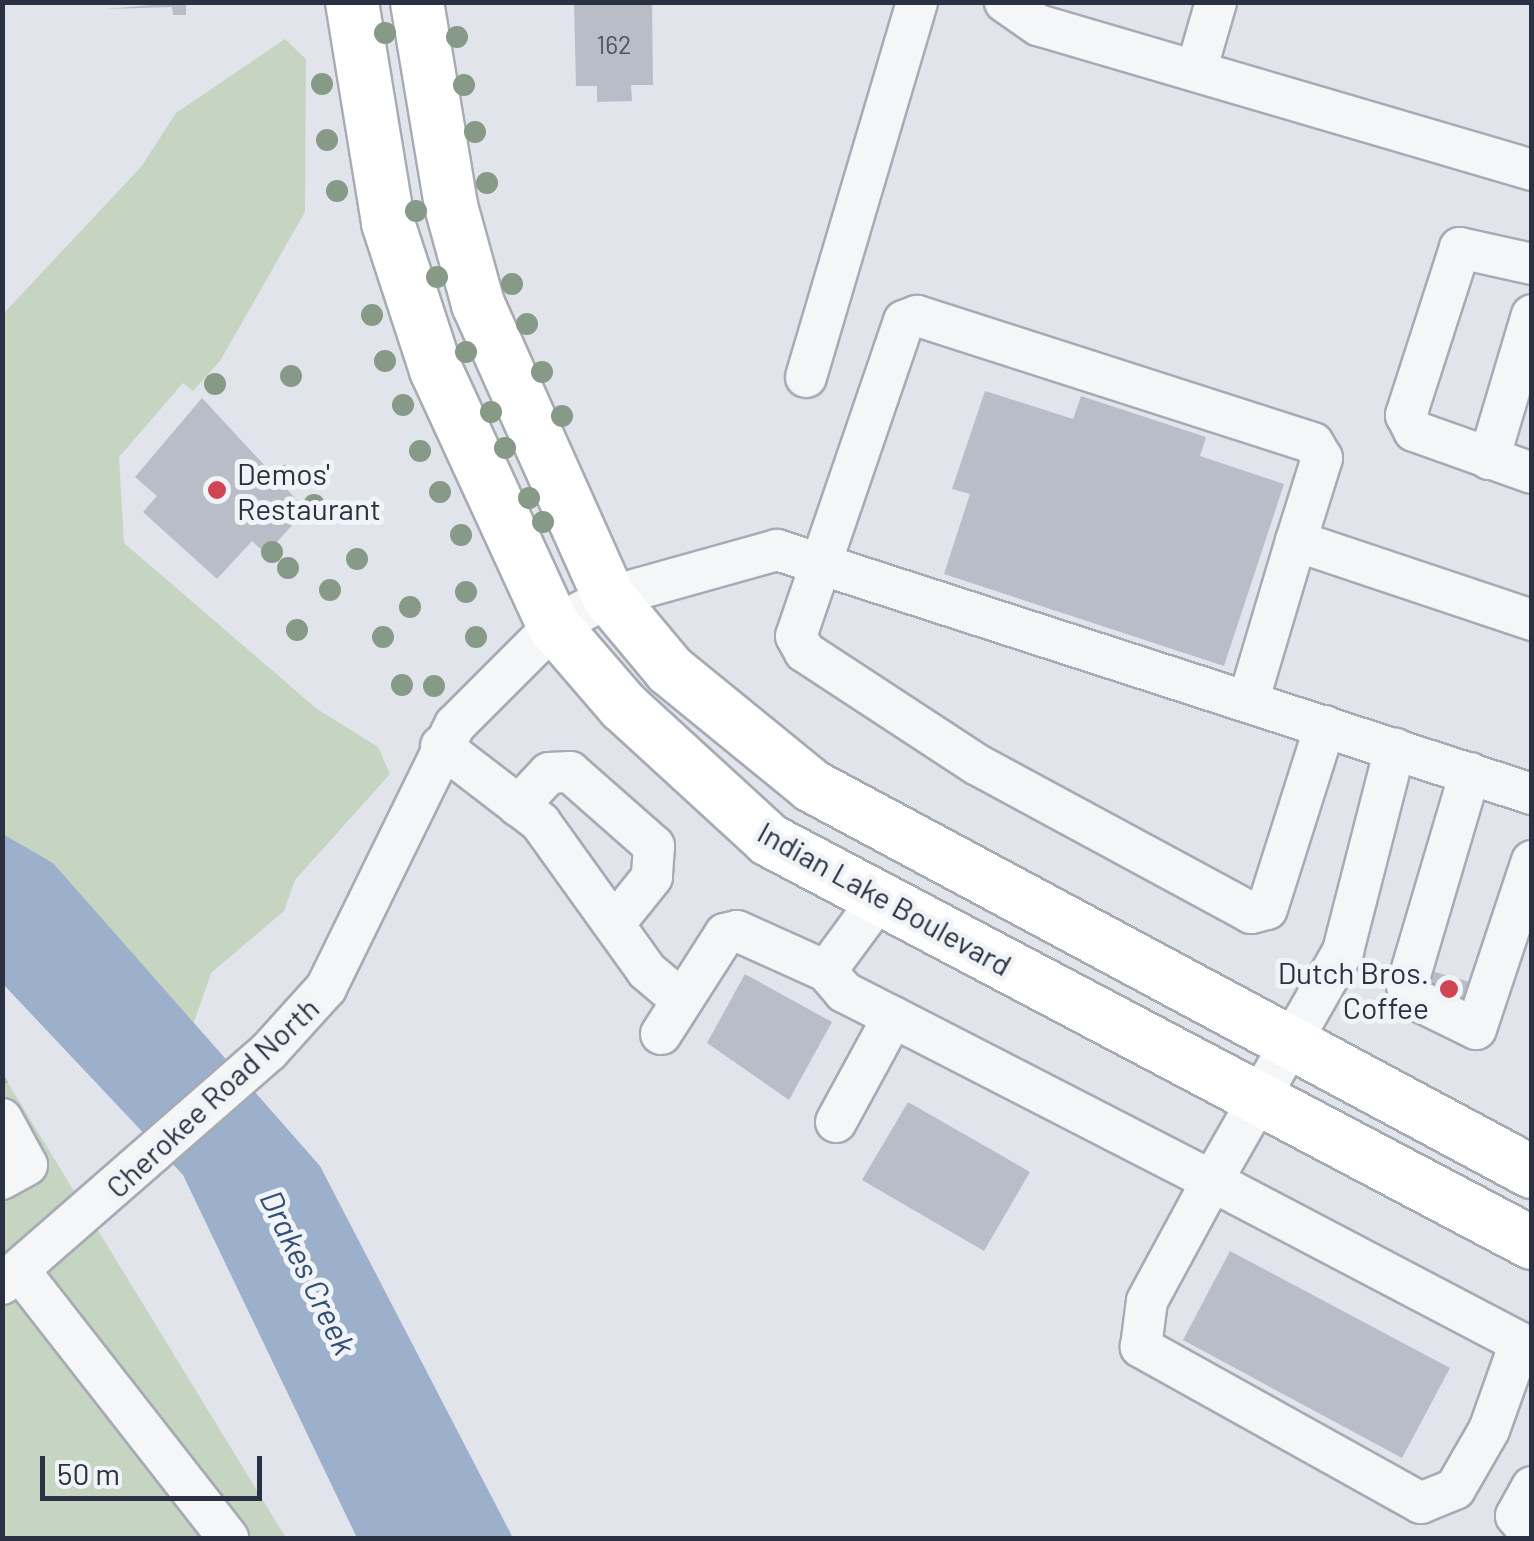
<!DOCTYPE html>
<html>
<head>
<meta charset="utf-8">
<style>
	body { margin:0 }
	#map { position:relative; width:1534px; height:1541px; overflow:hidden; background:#e1e4ea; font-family:Barlow,sans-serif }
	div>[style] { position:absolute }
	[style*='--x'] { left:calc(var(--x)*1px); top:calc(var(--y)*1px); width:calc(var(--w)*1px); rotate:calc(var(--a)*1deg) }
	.green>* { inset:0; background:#c6d4c2 }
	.water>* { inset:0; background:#9cb0cb }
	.building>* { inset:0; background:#b9bdc7 }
	.path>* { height:5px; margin-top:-2.5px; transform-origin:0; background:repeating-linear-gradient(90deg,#bbbfc5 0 8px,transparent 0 16px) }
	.roads { filter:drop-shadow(2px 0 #a6abb4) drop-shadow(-2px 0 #a6abb4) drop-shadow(0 2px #a6abb4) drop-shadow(0 -2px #a6abb4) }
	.minor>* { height:40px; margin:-20px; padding:0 20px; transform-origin:20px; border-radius:20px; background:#f4f6f8 }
	.major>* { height:52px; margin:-26px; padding:0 26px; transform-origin:26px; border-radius:26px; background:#fff }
	.trees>* { width:22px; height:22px; margin:-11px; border-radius:50%; background:#869a87 }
	.dots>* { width:28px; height:28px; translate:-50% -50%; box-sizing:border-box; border:5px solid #f1f4f7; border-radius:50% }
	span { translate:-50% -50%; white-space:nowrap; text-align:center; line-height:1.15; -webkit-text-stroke:10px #f1f4f7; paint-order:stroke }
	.number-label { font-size:25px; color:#4d5463 }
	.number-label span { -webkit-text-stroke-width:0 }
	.poi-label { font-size:30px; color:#293142 }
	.left { translate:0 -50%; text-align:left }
	.right { translate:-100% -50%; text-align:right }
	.street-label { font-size:30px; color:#293142 }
	.water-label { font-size:32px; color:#334e77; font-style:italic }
	.frame { position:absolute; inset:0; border:5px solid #293142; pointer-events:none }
	.scale { position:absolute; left:40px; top:1456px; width:222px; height:45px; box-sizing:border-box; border:5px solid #293142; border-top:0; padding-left:12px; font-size:30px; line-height:35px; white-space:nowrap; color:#293142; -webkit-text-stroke:8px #f1f4f7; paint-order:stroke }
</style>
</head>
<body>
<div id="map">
	<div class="green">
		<div style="clip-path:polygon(285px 39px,306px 59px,305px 212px,220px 361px,193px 391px,183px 383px,119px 457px,124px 543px,317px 709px,378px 747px,390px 774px,295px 880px,284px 911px,211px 973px,193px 1025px,53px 863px,3px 834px,3px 314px,141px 167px,176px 113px)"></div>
		<div style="clip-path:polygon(3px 1075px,286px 1538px,3px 1538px)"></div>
	</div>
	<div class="water">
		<div style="clip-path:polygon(3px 834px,53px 863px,320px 1166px,513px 1538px,357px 1538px,183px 1175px,3px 984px)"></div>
	</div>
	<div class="building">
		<div style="clip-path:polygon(186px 2px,186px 15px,173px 15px,172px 7px,106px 9px)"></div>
		<div style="clip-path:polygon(574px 2px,652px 2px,653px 85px,631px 85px,632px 101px,597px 102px,597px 86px,576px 86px)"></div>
		<div style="clip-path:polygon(985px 391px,1073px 419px,1081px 396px,1206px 437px,1200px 456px,1284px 484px,1224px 666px,944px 574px,970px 494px,952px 489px)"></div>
		<div style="clip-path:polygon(202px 398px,306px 510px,266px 554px,252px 541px,217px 579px,143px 512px,157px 496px,135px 477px)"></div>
		<div style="clip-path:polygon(1425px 969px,1480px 985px,1473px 1010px,1417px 993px)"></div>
		<div style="clip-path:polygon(745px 974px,832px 1022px,789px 1100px,707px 1043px)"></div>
		<div style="clip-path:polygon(908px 1102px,1030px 1172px,984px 1251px,862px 1180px)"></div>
		<div style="clip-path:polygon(1230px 1251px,1450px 1368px,1402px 1458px,1183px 1340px)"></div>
	</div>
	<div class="path">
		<div style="--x:2;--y:1076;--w:14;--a:60"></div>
	</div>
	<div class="roads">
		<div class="minor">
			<div style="--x:1005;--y:2;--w:40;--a:34.9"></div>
			<div style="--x:1038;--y:25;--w:515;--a:16.36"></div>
			<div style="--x:1196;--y:71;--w:72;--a:-73.8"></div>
			<div style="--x:1532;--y:264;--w:74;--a:-167.5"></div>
			<div style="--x:1460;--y:248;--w:176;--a:107.9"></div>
			<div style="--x:1406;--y:415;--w:18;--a:63"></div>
			<div style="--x:1414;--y:431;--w:125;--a:19.6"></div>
			<div style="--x:806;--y:377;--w:391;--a:-73.5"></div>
			<div style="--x:1489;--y:459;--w:150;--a:-73.4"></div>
			<div style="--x:1296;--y:541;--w:87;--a:-72.6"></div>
			<div style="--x:1322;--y:458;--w:17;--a:-121"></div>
			<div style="--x:1313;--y:443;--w:416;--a:-162.2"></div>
			<div style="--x:917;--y:316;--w:14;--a:159"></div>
			<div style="--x:904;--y:321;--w:333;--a:108.9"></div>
			<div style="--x:796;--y:636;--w:18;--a:61"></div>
			<div style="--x:805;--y:652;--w:204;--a:33.2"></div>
			<div style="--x:976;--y:764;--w:313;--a:28.4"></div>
			<div style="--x:1251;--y:913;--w:16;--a:-14"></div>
			<div style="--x:1267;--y:909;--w:192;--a:-72.4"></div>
			<div style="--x:1248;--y:702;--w:168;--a:-73.4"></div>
			<div style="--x:1296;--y:541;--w:249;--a:18.5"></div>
			<div style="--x:441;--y:746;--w:125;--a:37.5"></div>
			<div style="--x:540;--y:822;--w:183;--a:54.3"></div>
			<div style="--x:647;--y:971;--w:43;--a:40.3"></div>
			<div style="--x:1470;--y:773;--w:222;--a:106.5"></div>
			<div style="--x:1407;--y:986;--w:13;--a:63"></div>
			<div style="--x:1413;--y:998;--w:70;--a:26.2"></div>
			<div style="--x:1476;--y:1029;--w:177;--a:-71.6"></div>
			<div style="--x:518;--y:806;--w:45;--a:-46.8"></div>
			<div style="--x:549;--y:773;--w:21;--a:-3"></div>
			<div style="--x:570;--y:772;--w:112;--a:41.4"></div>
			<div style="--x:654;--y:846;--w:31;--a:94"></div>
			<div style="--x:652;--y:877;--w:59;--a:128.8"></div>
			<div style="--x:826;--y:971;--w:28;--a:49"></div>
			<div style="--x:844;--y:992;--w:55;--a:27"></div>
			<div style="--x:661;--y:1034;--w:119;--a:-57.4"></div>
			<div style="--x:725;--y:934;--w:12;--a:-14"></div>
			<div style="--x:737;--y:931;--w:98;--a:24.2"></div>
			<div style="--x:826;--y:971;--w:89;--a:-53.6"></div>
			<div style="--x:2;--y:1119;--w:52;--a:61.5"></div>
			<div style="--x:27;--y:1165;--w:29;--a:151"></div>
			<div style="--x:836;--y:1122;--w:119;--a:-61.5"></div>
			<div style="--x:893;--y:1017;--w:359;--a:27.2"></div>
			<div style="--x:1212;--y:1181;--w:348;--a:27.7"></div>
			<div style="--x:1520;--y:1343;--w:92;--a:109.6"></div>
			<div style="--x:1489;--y:1430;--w:68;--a:120"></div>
			<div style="--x:1455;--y:1489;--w:37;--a:158"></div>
			<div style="--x:1421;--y:1503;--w:321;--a:-150.9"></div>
			<div style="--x:1141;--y:1347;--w:46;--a:-82.6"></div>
			<div style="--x:1147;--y:1301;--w:136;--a:-61.6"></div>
			<div style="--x:1212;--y:1181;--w:265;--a:-60.3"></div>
			<div style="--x:1343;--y:951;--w:209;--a:-75.6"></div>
			<div style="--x:22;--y:1274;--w:335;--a:52"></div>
			<div style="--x:2;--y:1284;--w:354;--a:-41.1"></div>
			<div style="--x:269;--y:1051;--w:85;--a:-47.9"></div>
			<div style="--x:326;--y:988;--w:293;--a:-63.9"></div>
			<div style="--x:455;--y:725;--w:140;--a:-45"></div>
			<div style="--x:554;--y:626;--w:62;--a:-27.8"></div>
			<div style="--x:609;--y:597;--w:174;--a:-15.6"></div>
			<div style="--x:777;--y:550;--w:793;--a:17.91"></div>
			<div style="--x:1532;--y:1487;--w:33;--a:119"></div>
			<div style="--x:1516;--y:1516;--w:25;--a:50"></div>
		</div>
		<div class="major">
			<div style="--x:352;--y:2;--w:224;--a:80.7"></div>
			<div style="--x:388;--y:223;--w:155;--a:71.9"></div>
			<div style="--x:436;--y:370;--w:282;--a:65.3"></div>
			<div style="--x:554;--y:626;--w:106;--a:49.2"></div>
			<div style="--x:623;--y:706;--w:198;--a:42.5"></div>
			<div style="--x:769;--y:840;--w:863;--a:27.84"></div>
			<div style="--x:417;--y:2;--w:207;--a:80.5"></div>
			<div style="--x:451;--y:206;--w:102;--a:74.6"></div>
			<div style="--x:478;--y:304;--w:321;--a:65.9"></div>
			<div style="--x:609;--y:597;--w:95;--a:50.1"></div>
			<div style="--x:670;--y:670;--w:183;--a:39.2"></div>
			<div style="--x:812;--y:786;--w:817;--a:28.2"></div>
		</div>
	</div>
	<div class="trees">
		<div style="left:385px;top:33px"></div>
		<div style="left:457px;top:37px"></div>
		<div style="left:322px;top:84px"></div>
		<div style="left:464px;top:85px"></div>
		<div style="left:475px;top:132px"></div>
		<div style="left:327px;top:140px"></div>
		<div style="left:487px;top:183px"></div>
		<div style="left:337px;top:191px"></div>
		<div style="left:416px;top:211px"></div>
		<div style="left:437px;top:277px"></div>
		<div style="left:512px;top:284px"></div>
		<div style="left:372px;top:315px"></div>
		<div style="left:527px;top:324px"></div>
		<div style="left:466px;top:352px"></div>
		<div style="left:385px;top:361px"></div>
		<div style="left:542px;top:372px"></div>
		<div style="left:291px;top:376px"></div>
		<div style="left:215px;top:384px"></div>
		<div style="left:403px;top:405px"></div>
		<div style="left:491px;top:412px"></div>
		<div style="left:562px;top:416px"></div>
		<div style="left:505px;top:448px"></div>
		<div style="left:420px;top:451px"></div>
		<div style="left:284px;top:476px"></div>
		<div style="left:440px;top:492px"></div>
		<div style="left:529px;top:498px"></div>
		<div style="left:314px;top:505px"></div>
		<div style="left:543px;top:522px"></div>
		<div style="left:461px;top:535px"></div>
		<div style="left:272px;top:552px"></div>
		<div style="left:357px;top:559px"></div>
		<div style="left:288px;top:568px"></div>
		<div style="left:330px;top:590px"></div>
		<div style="left:466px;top:592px"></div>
		<div style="left:410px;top:607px"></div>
		<div style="left:297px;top:630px"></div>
		<div style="left:383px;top:637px"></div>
		<div style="left:476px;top:637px"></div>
		<div style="left:402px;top:685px"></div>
		<div style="left:434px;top:686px"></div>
	</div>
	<div class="dots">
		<div style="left:217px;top:490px;background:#d04554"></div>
		<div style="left:1449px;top:989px;background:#d04554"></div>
	</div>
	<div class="number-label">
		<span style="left:614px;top:44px">162</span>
	</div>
	<div class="poi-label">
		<span class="left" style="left:237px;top:490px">Demos'<br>Restaurant</span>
		<span class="right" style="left:1429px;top:989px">Dutch Bros.<br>Coffee</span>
	</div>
	<div class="street-label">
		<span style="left:885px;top:898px;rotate:29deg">Indian Lake Boulevard</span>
		<span style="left:212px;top:1097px;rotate:-43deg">Cherokee Road North</span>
	</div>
	<div class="water-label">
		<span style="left:309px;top:1272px;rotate:64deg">Drakes Creek</span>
	</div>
	<div class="frame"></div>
	<div class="scale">50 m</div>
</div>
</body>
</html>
